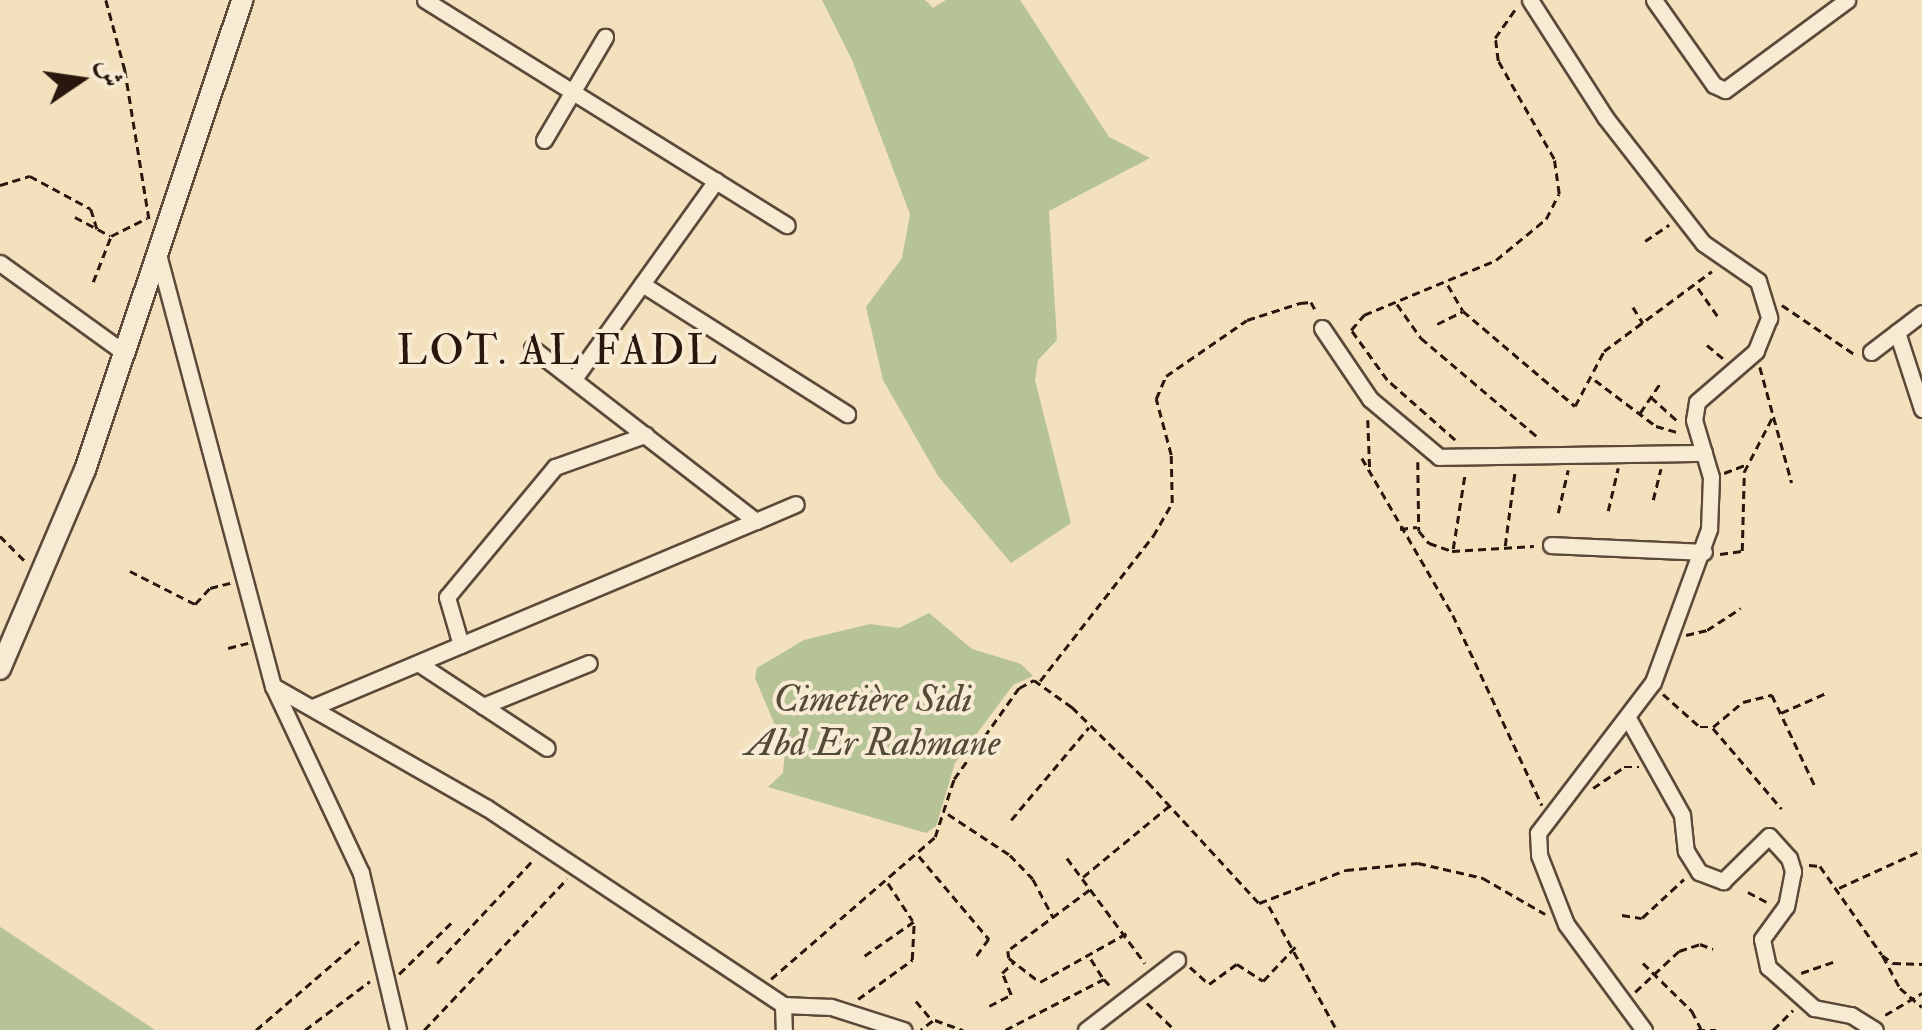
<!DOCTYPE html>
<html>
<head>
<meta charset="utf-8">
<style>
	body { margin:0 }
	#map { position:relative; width:1922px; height:1030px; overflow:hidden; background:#f3e0bd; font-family:"IM FELL Double Pica",Amiri,serif }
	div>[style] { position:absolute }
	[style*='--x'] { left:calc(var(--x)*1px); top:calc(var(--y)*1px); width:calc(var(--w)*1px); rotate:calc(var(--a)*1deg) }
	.green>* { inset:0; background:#b5c396 }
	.path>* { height:2.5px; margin-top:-1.25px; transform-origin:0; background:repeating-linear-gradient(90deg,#29170d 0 8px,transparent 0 13px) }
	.roads { filter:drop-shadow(2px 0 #5c4939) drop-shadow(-2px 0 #5c4939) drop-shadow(0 2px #5c4939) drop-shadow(0 -2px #5c4939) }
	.minor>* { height:15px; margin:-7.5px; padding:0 7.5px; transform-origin:7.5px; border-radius:7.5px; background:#f7ebd4 }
	.tertiary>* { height:20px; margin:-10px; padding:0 10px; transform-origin:10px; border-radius:10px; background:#f7ebd4 }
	span { translate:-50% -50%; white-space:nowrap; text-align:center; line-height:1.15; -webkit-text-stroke:8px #f7ebd4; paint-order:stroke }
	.park-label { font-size:38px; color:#534b36; font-style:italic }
	.quarter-label { font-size:42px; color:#29170d; letter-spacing:2.5px }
	.north { position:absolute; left:30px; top:30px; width:100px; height:100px; -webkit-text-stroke:8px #f7ebd4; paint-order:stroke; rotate:77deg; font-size:28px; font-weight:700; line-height:40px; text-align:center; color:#29170d }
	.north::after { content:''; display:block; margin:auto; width:35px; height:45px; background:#29170d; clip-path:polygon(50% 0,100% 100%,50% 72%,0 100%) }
</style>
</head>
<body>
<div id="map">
	<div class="green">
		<div style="clip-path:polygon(822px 0,925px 0,933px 8px,946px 0,1020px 0,1109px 137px,1150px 158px,1049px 211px,1057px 340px,1038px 360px,1035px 380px,1071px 523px,1011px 563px,938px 476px,883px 380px,866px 307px,902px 258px,910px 214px,852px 60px)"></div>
		<div style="clip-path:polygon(929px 613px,972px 649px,1021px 664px,1033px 676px,1013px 685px,955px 763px,936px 826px,926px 833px,768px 787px,783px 773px,785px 749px,755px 678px,757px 668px,804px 640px,870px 624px,899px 628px)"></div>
		<div style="clip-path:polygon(0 927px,2px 928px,155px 1030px,0 1030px)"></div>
	</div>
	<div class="path">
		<div style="--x:106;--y:0;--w:73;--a:74.8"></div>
		<div style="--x:125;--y:70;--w:151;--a:80.8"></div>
		<div style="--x:0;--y:185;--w:31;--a:-17"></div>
		<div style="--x:30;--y:176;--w:69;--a:28.4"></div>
		<div style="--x:91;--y:209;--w:21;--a:73"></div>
		<div style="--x:75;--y:217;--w:40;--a:28"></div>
		<div style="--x:1645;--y:241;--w:29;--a:-34"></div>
		<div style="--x:93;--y:282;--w:49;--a:-68.6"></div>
		<div style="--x:111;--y:236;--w:40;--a:-26.6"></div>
		<div style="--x:1448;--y:285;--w:30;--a:60"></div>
		<div style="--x:1463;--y:311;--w:147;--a:40.3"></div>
		<div style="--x:1575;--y:406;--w:62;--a:-62.2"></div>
		<div style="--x:1604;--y:351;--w:134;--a:-36.5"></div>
		<div style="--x:1698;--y:288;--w:37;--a:55"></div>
		<div style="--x:1397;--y:304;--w:42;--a:54.8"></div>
		<div style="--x:1421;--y:338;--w:156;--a:40.3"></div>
		<div style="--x:1782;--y:305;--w:91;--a:34.2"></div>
		<div style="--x:1633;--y:307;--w:19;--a:58"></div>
		<div style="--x:1437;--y:324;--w:28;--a:-26"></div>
		<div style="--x:1707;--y:345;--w:23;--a:40"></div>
		<div style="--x:1760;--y:367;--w:120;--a:74.6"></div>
		<div style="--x:1595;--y:380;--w:76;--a:37"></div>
		<div style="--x:1656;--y:426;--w:25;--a:16"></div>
		<div style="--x:1651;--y:397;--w:36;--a:42"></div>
		<div style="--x:1640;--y:413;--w:37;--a:-56"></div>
		<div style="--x:1368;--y:420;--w:52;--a:87.8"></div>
		<div style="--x:1455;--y:440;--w:91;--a:-138.6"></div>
		<div style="--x:1387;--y:380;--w:62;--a:-125.8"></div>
		<div style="--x:1351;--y:330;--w:20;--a:-49"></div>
		<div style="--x:1364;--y:315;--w:143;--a:-22.6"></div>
		<div style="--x:1496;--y:260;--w:65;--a:-39.4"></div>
		<div style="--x:1546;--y:219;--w:28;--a:-63"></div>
		<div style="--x:1559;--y:194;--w:35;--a:-98"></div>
		<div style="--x:1554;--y:159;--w:113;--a:-119.7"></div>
		<div style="--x:1498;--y:61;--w:23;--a:-97"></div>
		<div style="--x:1495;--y:38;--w:38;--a:-55"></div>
		<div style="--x:1362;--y:458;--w:181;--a:59.9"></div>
		<div style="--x:1453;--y:615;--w:210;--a:64.9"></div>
		<div style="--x:1418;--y:462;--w:69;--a:89.2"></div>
		<div style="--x:1419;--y:531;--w:16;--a:50"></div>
		<div style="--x:1429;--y:543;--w:24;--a:19"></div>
		<div style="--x:1452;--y:551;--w:82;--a:-3.5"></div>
		<div style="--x:1724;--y:473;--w:22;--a:-21"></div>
		<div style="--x:1653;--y:500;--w:32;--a:-76"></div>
		<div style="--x:1608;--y:511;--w:44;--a:-76.9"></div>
		<div style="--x:1558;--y:513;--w:44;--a:-76.9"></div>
		<div style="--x:1400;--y:529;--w:17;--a:-7"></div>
		<div style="--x:0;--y:536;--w:37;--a:45"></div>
		<div style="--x:1505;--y:546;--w:77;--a:-82.5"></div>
		<div style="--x:1453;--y:549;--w:77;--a:-81"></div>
		<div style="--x:1720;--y:554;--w:22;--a:-8"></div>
		<div style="--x:1742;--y:551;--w:79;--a:-88.5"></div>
		<div style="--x:1744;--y:472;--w:63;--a:-62.6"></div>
		<div style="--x:130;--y:571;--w:73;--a:26.9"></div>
		<div style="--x:195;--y:604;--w:22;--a:-47"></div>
		<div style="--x:210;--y:588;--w:21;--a:-14"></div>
		<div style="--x:1686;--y:635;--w:22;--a:-13"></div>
		<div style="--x:1707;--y:630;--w:40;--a:-32.9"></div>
		<div style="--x:228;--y:648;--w:21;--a:-14"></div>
		<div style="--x:1040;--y:681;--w:184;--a:-52.1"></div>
		<div style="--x:1153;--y:536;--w:38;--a:-60"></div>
		<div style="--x:1172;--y:503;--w:48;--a:-91.2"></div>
		<div style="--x:1171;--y:455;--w:58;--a:-105"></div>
		<div style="--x:1156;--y:399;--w:25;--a:-67"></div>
		<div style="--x:1166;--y:376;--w:98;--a:-34.7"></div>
		<div style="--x:1247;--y:320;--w:56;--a:-17.8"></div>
		<div style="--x:1300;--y:303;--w:11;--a:-5"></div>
		<div style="--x:1311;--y:302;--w:13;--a:61"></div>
		<div style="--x:1663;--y:694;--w:50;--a:41.7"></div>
		<div style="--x:1700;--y:727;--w:13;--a:0"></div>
		<div style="--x:1713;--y:727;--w:39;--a:-40"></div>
		<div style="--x:1743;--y:702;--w:30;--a:-14"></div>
		<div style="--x:1772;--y:695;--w:101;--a:64.7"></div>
		<div style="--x:1781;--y:713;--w:49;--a:-24"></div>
		<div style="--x:1713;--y:728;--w:106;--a:49.6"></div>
		<div style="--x:1593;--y:788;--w:37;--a:-34"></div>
		<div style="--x:1624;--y:767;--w:15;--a:0"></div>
		<div style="--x:948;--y:814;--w:74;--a:33.5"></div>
		<div style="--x:1010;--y:855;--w:33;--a:46"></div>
		<div style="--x:1033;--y:879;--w:43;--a:62.2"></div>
		<div style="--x:1011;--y:820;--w:121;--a:-50"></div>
		<div style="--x:919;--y:856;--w:109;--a:49.9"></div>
		<div style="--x:989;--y:939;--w:26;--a:126"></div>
		<div style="--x:1067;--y:858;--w:131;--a:53.4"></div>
		<div style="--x:1809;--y:865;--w:11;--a:5"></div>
		<div style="--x:1820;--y:866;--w:108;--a:55.1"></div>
		<div style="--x:1882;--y:955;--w:14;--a:36"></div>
		<div style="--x:1893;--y:963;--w:29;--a:2"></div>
		<div style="--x:1083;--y:877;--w:112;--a:-39.5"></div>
		<div style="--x:888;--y:883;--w:45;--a:56.7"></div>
		<div style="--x:1839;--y:888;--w:91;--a:-24.6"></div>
		<div style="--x:1090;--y:890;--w:102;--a:143.4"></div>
		<div style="--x:1008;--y:951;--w:7;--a:82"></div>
		<div style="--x:1009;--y:958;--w:39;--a:38"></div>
		<div style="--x:1040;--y:982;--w:100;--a:-29.4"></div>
		<div style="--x:1748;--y:892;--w:24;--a:28"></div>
		<div style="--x:1269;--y:906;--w:141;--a:61.3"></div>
		<div style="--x:1622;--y:915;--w:20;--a:9"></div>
		<div style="--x:1642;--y:918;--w:57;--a:-42.9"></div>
		<div style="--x:1883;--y:956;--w:36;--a:62"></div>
		<div style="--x:1900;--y:988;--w:29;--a:41"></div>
		<div style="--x:1091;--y:959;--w:22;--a:58"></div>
		<div style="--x:437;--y:963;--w:142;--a:-47"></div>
		<div style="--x:1643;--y:963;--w:69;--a:44.4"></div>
		<div style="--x:1692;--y:1011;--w:20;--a:63"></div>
		<div style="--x:1190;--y:967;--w:25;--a:42"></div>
		<div style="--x:1209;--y:984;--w:34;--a:-36"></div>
		<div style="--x:1237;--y:964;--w:31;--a:33"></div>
		<div style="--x:1263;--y:981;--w:47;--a:-46.7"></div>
		<div style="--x:1801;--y:973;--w:34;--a:-19"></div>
		<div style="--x:399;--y:974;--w:74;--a:-44.5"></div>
		<div style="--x:771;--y:979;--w:217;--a:-40.9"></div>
		<div style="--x:935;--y:837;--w:61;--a:-71.9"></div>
		<div style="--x:954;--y:779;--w:112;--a:-54.5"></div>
		<div style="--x:1019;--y:688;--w:17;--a:-28"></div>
		<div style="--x:1034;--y:680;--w:47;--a:35.4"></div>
		<div style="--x:1072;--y:707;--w:107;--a:44.6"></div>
		<div style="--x:1148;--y:782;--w:164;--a:47.5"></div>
		<div style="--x:1259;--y:903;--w:93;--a:-20.8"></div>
		<div style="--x:1346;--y:870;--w:72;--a:-5.6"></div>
		<div style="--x:1418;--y:863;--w:67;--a:13"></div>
		<div style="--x:1483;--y:878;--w:72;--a:30.1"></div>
		<div style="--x:1635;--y:992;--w:60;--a:-43"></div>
		<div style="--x:1679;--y:951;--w:22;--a:-18"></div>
		<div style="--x:1700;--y:944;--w:14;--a:21"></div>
		<div style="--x:858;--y:999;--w:67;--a:-35.8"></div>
		<div style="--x:912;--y:960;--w:38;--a:-87"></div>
		<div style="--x:914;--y:922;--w:63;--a:145.3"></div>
		<div style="--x:916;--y:1001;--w:26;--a:50"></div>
		<div style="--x:933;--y:1021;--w:15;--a:143"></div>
		<div style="--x:1147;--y:1003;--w:39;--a:44"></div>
		<div style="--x:989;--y:1006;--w:25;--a:-27"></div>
		<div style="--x:1011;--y:995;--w:24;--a:-112"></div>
		<div style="--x:1002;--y:973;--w:15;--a:-42"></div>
		<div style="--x:1885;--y:1015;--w:43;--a:-30.7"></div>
		<div style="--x:935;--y:1020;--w:30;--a:20"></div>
		<div style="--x:256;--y:1030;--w:136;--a:-40.8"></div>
		<div style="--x:305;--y:1030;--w:81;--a:-37"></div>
		<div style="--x:424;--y:1030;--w:208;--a:-46.6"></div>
		<div style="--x:1005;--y:1030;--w:111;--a:-27.3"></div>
		<div style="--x:1104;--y:979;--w:12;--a:48"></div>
		<div style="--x:1697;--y:1030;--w:19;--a:0"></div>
		<div style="--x:1773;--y:1030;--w:28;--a:-45"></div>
	</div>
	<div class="roads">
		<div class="minor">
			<div style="--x:425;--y:0;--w:426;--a:31.9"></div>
			<div style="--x:1530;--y:0;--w:139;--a:57.3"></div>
			<div style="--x:1605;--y:117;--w:160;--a:52.1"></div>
			<div style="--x:1703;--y:243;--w:67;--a:34.6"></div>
			<div style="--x:1758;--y:281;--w:39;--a:73"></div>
			<div style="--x:1769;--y:318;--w:35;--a:112"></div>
			<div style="--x:1756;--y:351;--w:78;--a:139.2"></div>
			<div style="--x:1697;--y:402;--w:18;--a:99"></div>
			<div style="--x:1694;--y:420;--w:59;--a:73.4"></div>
			<div style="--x:1711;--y:477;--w:52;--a:92.2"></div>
			<div style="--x:1709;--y:529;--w:163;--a:110.1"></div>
			<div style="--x:1653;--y:682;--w:190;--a:127.3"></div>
			<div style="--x:1538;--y:833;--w:22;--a:87"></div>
			<div style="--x:1539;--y:855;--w:74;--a:68.6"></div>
			<div style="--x:1566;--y:924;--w:132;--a:53.7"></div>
			<div style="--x:1654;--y:0;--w:104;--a:54.8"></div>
			<div style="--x:1714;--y:85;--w:12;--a:24"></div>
			<div style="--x:1725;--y:90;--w:152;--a:-36.4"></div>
			<div style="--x:544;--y:140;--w:120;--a:-59.4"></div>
			<div style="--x:159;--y:258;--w:443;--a:75.1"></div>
			<div style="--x:273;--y:686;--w:246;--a:29.7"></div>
			<div style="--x:487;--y:808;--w:356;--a:33.6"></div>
			<div style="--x:783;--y:1005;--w:25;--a:88"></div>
			<div style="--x:0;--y:263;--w:155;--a:35.8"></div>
			<div style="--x:642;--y:284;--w:243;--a:32.4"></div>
			<div style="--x:1322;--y:328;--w:86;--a:55.9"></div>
			<div style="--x:1370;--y:399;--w:90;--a:40"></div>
			<div style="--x:1439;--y:457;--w:265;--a:-0.9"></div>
			<div style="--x:1897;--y:332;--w:81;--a:72"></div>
			<div style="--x:532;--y:348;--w:283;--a:37.7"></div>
			<div style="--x:756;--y:521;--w:43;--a:-23"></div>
			<div style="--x:1871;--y:352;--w:64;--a:-37.4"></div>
			<div style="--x:574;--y:379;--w:244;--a:-54.4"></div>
			<div style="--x:1551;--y:545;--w:153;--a:2.6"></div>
			<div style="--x:461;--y:645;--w:50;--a:-106.3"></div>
			<div style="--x:447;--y:597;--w:169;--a:-50.3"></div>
			<div style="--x:555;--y:467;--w:96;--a:-19.6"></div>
			<div style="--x:418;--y:663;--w:154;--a:33.4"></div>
			<div style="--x:273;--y:686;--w:207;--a:64.8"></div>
			<div style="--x:361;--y:873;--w:161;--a:76.7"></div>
			<div style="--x:483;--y:706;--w:114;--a:-22.1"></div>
			<div style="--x:313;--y:707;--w:480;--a:-22.8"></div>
			<div style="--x:1629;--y:720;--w:109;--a:60.8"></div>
			<div style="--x:1682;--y:815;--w:36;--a:84"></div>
			<div style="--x:1686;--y:851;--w:25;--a:58"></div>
			<div style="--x:1699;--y:872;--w:26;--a:21"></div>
			<div style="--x:1723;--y:881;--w:64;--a:-44.4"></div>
			<div style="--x:1769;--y:836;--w:30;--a:48"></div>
			<div style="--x:1789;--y:858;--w:14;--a:73"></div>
			<div style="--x:1793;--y:871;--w:36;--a:101"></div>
			<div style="--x:1786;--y:906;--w:41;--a:126"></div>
			<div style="--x:1762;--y:939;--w:29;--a:78"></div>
			<div style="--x:1768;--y:967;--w:62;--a:41.7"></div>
			<div style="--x:1814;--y:1008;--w:38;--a:11"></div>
			<div style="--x:1851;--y:1015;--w:28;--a:32"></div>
			<div style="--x:783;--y:1005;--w:48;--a:2.4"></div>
			<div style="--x:831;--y:1007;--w:76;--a:17.7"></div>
			<div style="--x:1086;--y:1030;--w:115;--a:-37.6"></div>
		</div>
		<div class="tertiary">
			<div style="--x:0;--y:669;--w:216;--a:-66.9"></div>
			<div style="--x:85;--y:470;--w:496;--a:-71.5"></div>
		</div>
	</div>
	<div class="park-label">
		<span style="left:873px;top:722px">Cimetière Sidi<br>Abd Er Rahmane</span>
	</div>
	<div class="quarter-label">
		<span style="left:558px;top:351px">LOT. AL FADL</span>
	</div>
	<div class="north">ش</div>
</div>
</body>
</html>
